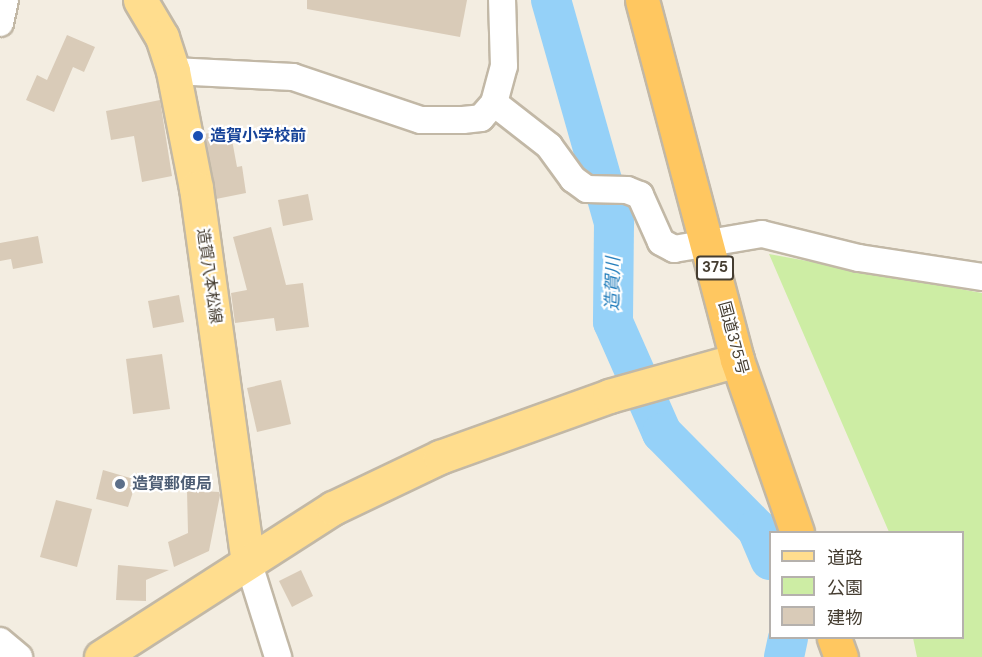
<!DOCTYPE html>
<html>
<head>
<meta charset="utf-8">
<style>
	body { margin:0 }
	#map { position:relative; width:982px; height:657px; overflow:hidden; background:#f3ede1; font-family:"DM Sans","Noto Sans JP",sans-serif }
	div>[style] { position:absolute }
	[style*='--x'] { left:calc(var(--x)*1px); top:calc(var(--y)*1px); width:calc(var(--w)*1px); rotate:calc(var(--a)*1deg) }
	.green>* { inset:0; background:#cdeda4 }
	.river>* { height:40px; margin:-20px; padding:0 20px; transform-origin:20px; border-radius:20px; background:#95d1f8 }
	.building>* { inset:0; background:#d9cbb8 }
	.roads { filter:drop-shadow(2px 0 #c2b8a6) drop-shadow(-2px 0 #c2b8a6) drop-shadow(0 2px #c2b8a6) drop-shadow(0 -2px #c2b8a6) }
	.minor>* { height:26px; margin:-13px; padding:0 13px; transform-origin:13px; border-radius:13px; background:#fff }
	.major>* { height:33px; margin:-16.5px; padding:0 16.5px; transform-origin:16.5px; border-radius:16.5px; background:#ffdd8e }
	.highway>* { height:33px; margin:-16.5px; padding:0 16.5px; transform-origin:16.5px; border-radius:16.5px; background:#ffc760 }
	.dots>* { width:16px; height:16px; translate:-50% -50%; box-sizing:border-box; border:3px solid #fff; border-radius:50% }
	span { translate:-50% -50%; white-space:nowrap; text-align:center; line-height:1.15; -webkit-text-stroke:4.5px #fff; paint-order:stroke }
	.shield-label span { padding:2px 4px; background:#fff; border:2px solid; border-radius:4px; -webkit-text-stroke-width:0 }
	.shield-label { font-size:15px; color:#453d31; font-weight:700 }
	.transit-label { font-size:16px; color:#164399; font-weight:700 }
	.left { translate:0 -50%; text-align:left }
	.street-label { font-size:16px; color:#453d31 }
	.service-label { font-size:16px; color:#4e5e75; font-weight:700 }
	.water-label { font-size:18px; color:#207cbb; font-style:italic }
	.legend { position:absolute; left:769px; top:531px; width:195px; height:108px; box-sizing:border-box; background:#fff; border:2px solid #b5b1ad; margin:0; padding:8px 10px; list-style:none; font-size:18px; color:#453d31 }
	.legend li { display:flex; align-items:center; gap:12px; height:30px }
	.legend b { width:30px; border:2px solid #b5b1ad }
</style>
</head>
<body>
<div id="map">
	<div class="green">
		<div style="clip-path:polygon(769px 254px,982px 293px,982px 657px,917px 657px,913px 638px,962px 638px,962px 532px,889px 532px)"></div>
	</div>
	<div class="river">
		<div style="--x:551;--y:0;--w:232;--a:74.2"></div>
		<div style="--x:614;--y:223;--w:99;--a:90.6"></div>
		<div style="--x:613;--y:322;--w:121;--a:66.2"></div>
		<div style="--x:662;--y:433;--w:135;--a:45.3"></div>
		<div style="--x:757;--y:529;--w:34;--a:67"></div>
		<div style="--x:784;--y:657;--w:19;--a:-78"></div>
	</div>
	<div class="building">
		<div style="clip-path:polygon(307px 0,467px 0,460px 37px,307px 9px)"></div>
		<div style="clip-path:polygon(67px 35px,95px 47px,84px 72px,73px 67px,54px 112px,26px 100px,37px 75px,47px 80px)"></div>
		<div style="clip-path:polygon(160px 100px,172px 176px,142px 182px,134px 136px,111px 140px,106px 111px)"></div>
		<div style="clip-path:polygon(230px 129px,237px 167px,242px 166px,246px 193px,216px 199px,204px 134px)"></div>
		<div style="clip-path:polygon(308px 194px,313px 220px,283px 226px,278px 200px)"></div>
		<div style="clip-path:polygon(271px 227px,286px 285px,303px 283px,309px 327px,276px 331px,274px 318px,235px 323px,231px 293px,247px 290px,233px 237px)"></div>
		<div style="clip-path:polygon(38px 236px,43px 263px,13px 269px,11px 259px,0 261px,0 243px)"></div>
		<div style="clip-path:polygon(179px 295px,184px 322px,153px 328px,148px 301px)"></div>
		<div style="clip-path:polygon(162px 354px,170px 409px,133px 414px,126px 359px)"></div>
		<div style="clip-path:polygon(281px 380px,291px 424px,257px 432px,247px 388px)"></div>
		<div style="clip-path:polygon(103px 470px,137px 480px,128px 507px,96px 499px)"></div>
		<div style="clip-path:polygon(187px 490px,219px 492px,220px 495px,209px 551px,174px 567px,168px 542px,188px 533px)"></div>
		<div style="clip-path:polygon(56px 500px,92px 509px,77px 567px,40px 557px)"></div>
		<div style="clip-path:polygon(118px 565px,169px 570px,146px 580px,146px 601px,116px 600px)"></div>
		<div style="clip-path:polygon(301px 570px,313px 596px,292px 607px,279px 581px)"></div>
	</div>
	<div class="roads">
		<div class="minor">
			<div style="--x:0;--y:23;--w:24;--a:-78"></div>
			<div style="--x:173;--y:71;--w:120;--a:2.9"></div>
			<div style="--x:293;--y:77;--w:135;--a:18.6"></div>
			<div style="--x:421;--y:120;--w:42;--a:0"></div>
			<div style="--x:463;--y:120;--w:18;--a:-6"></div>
			<div style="--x:481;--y:118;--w:20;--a:-49"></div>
			<div style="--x:494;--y:103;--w:38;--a:-75"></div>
			<div style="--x:504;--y:66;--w:66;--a:-91.7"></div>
			<div style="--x:494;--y:103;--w:70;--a:38"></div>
			<div style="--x:549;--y:146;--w:41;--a:54"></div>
			<div style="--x:573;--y:179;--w:17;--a:36"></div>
			<div style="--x:587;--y:189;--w:40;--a:1.4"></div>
			<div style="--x:627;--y:190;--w:14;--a:21"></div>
			<div style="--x:640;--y:195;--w:51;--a:65.9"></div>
			<div style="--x:661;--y:242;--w:15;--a:28"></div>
			<div style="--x:674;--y:249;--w:89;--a:-9.7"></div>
			<div style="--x:762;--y:234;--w:100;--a:13.9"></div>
			<div style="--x:859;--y:258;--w:124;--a:8.8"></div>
			<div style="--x:248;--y:561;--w:101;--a:72.6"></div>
			<div style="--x:0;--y:641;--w:25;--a:40"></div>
		</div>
		<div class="major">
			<div style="--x:140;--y:0;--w:43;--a:59.3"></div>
			<div style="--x:162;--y:37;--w:36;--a:72"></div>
			<div style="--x:173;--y:71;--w:119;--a:78.9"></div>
			<div style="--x:196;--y:188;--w:377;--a:82.1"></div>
			<div style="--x:101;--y:657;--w:276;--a:-32.7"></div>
			<div style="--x:333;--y:508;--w:119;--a:-25.5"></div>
			<div style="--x:440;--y:457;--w:180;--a:-19.8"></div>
			<div style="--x:609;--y:396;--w:133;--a:-15.7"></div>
		</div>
		<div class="highway">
			<div style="--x:642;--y:0;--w:372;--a:75.2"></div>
			<div style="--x:737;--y:360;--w:182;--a:70.8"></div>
			<div style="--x:834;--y:638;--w:20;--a:70"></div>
		</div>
	</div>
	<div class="dots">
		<div style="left:198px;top:136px;background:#1a4fb4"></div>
		<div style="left:120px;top:484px;background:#5c6f8a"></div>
	</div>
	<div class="shield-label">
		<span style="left:715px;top:268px">375</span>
	</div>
	<div class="transit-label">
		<span class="left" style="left:210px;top:136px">造賀小学校前</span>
	</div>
	<div class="street-label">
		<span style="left:209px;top:276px;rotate:82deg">造賀八本松線</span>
		<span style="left:733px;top:338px;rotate:75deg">国道375号</span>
	</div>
	<div class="service-label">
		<span class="left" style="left:132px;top:484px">造賀郵便局</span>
	</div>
	<div class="water-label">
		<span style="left:613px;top:284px;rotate:-89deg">造賀川</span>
	</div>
	<ul class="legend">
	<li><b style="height:8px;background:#ffdd8e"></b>道路</li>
	<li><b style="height:16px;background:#cdeda4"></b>公園</li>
	<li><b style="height:16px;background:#d9cbb8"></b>建物</li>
	</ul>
</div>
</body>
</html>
